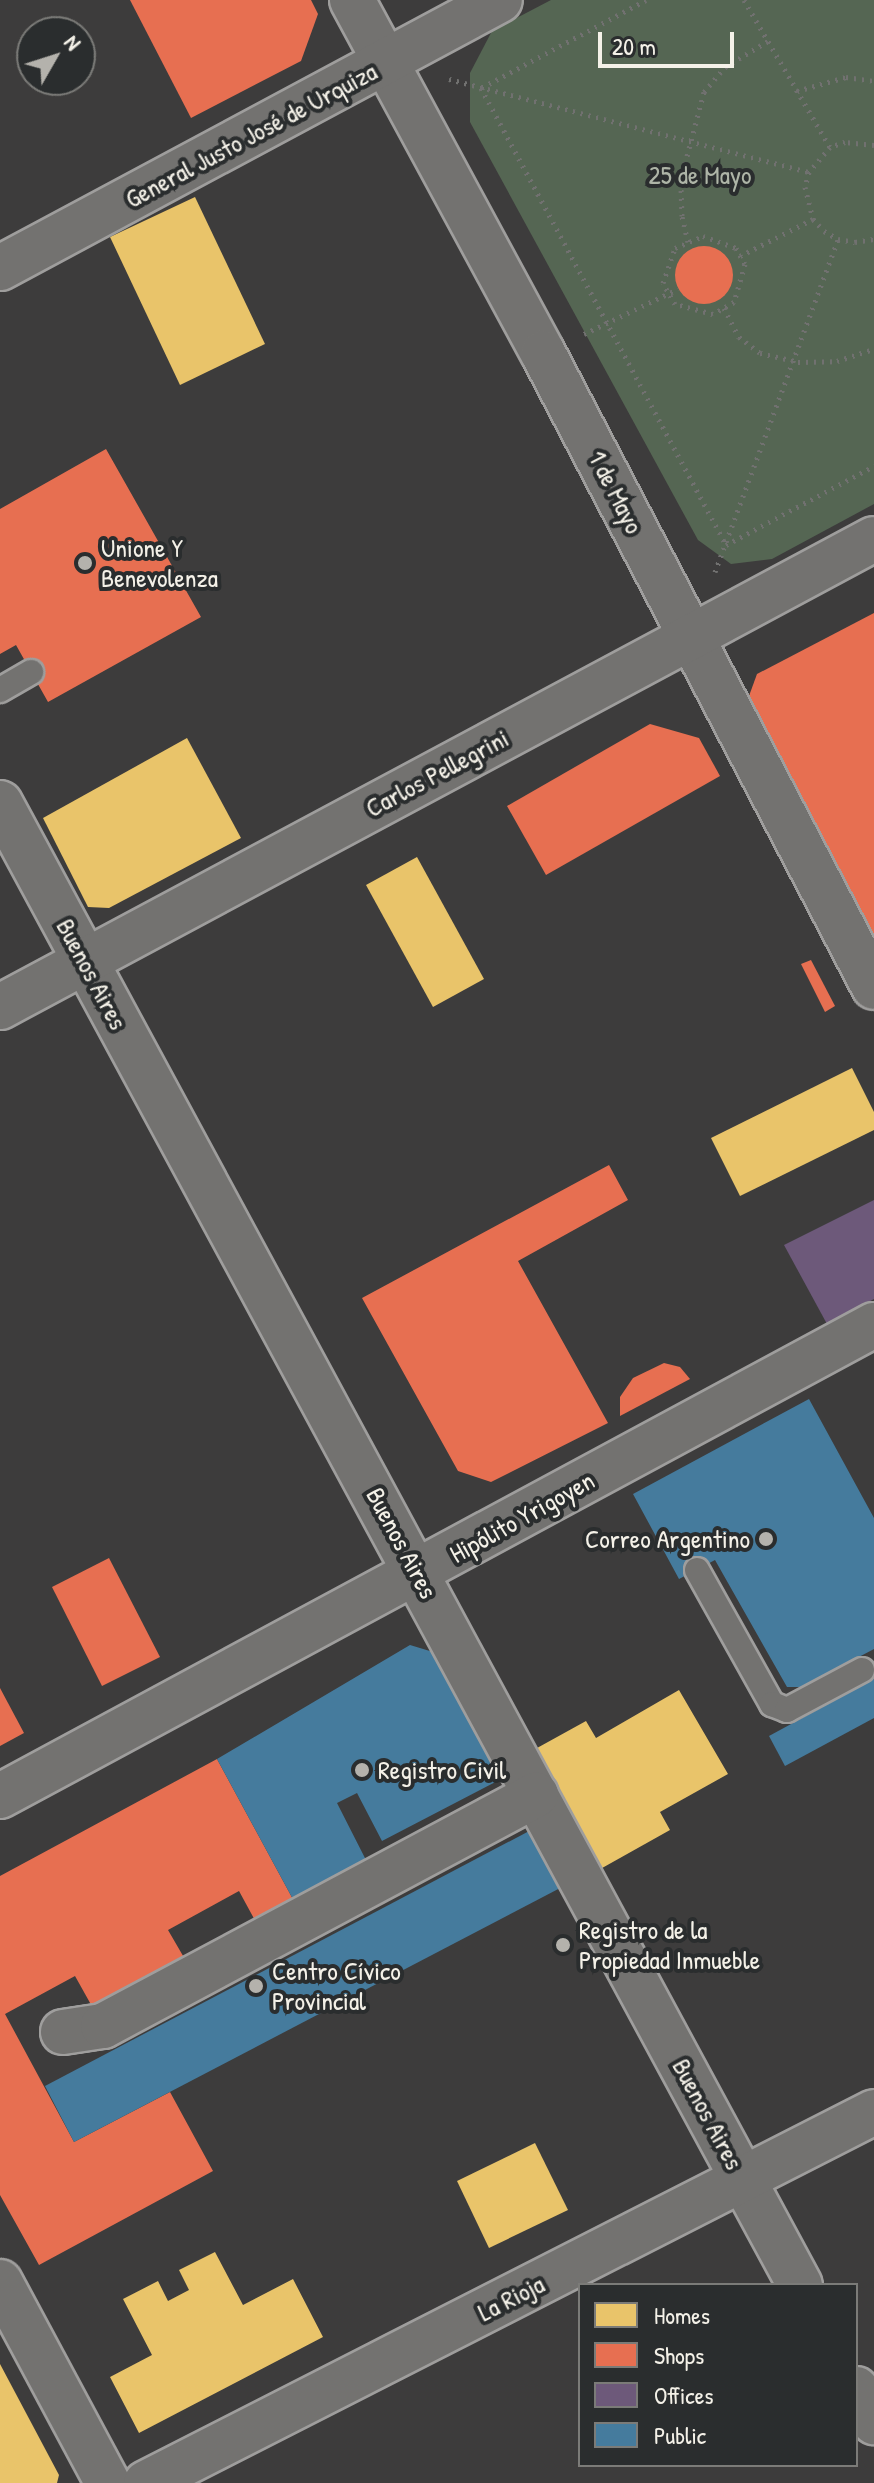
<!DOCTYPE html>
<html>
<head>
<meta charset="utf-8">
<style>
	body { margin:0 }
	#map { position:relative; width:874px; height:2483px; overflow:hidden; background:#3d3c3c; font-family:"Patrick Hand",sans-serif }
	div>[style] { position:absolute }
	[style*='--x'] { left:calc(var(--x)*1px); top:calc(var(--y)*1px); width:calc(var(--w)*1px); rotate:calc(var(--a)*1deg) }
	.green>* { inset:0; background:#556653 }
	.homes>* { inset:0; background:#e9c46a }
	.shops>* { inset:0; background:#e76f51 }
	.round { border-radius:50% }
	.offices>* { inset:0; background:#6d597a }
	.public>* { inset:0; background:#457b9d }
	.path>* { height:5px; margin-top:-2.5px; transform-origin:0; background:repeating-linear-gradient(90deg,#717170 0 2px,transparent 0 8px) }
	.roads { filter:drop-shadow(2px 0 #9f9e9d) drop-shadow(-2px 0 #9f9e9d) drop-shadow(0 2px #9f9e9d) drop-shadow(0 -2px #9f9e9d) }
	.lane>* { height:24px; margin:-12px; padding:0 12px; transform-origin:12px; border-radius:12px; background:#737270 }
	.street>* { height:44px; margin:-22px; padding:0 22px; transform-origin:22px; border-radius:22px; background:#737270 }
	.secondary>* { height:44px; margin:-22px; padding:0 22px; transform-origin:22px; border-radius:22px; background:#737270 }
	.dots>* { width:22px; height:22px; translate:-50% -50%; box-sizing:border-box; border:4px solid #2a2d2e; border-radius:50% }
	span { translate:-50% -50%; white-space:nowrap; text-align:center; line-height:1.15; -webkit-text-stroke:8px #2a2d2e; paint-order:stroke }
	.street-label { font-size:26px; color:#f4f1e8 }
	.park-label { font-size:26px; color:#aeb5a7 }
	.poi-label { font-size:26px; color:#f4f1e8 }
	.left { translate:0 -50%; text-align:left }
	.right { translate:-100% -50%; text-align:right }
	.legend { position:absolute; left:578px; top:2283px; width:280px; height:184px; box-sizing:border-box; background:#2a2d2e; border:2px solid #7b7b78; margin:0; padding:10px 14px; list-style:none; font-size:24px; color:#f4f1e8 }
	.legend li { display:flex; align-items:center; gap:16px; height:40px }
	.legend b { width:40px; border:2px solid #7b7b78 }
	.north { position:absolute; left:16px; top:16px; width:80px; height:80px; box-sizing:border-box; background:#2a2d2e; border:2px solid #7b7b78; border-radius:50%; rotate:51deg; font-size:22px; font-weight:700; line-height:32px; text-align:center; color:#f4f1e8 }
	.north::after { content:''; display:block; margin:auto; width:28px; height:36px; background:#b4b2ac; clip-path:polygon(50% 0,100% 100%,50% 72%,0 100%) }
	.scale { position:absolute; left:598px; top:32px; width:136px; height:36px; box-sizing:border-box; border:4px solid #f4f1e8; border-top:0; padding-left:10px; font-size:24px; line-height:28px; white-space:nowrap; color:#f4f1e8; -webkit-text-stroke:6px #2a2d2e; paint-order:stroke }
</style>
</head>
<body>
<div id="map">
	<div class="green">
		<div style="clip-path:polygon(551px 0,874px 0,874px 504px,772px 559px,731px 564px,698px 540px,470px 122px,470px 73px,492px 31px)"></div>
	</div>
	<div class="homes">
		<div style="clip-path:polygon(195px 197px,265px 344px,180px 385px,110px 237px)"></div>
		<div style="clip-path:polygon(187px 738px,241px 838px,109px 908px,88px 907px,43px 818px)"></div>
		<div style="clip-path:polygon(417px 857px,484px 979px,433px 1007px,366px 885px)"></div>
		<div style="clip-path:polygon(852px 1068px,874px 1112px,874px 1130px,740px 1196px,711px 1138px)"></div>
		<div style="clip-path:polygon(679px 1690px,728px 1774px,660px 1812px,670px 1830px,595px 1872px,528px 1753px,586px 1721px,596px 1738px)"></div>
		<div style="clip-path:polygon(535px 2143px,568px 2210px,489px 2248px,457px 2181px)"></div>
		<div style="clip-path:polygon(215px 2252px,243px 2305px,293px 2279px,323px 2337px,139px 2433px,110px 2377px,152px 2355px,123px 2299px,158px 2281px,168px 2301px,189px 2290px,179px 2270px)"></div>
		<div style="clip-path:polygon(0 2364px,59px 2475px,57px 2483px,0 2483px)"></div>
	</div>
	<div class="shops">
		<div style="clip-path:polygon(130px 0,311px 0,318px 14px,301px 61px,191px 118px)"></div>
		<div class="round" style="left:675px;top:246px;width:58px;height:58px"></div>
		<div style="clip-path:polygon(106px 449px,201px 617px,48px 702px,16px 645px,0 654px,0 509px)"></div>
		<div style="clip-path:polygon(874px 613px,874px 946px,749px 696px,757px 674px)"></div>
		<div style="clip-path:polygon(650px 724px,699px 738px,720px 776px,546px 875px,507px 806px)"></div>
		<div style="clip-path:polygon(811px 960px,835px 1006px,825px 1012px,801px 964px)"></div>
		<div style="clip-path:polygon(609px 1165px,628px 1200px,518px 1261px,608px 1423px,491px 1482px,458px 1471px,362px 1298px)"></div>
		<div style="clip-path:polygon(664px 1363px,680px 1367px,690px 1379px,620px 1416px,620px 1397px,633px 1378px)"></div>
		<div style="clip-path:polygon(109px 1558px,160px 1657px,102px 1686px,52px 1587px)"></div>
		<div style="clip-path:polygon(0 1688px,24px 1733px,0 1746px)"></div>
		<div style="clip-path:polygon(217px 1759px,295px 1903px,257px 1924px,239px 1891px,168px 1930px,186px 1961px,94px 2010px,75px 1976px,5px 2014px,74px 2142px,170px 2092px,213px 2171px,39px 2265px,0 2195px,0 1876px)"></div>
	</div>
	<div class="offices">
		<div style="clip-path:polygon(874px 1200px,874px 1299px,827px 1324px,784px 1245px)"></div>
	</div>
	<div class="public">
		<div style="clip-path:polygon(809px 1399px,874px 1518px,874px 1649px,802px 1687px,787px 1687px,715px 1560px,679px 1579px,633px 1494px)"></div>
		<div style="clip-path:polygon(410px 1645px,443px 1655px,505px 1777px,382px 1841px,357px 1793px,337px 1803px,367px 1862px,295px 1903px,217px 1759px)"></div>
		<div style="clip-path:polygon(874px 1679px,874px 1718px,785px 1766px,769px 1736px)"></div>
		<div style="clip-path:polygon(533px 1829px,564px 1886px,74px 2142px,45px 2086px)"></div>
	</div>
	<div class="path">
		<div style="--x:646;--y:0;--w:187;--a:151.9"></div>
		<div style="--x:481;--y:88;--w:519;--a:61.8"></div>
		<div style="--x:726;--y:545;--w:168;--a:-28.1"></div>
		<div style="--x:744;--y:0;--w:170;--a:59.7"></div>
		<div style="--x:449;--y:79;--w:372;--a:14.5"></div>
		<div style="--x:797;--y:91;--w:51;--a:-15.9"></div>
		<div style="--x:846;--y:77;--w:28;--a:8"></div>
		<div style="--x:874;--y:145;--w:29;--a:-174"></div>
		<div style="--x:845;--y:142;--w:16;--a:162"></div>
		<div style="--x:830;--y:147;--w:33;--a:130"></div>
		<div style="--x:809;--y:172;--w:16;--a:105"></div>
		<div style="--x:805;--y:187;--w:33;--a:76"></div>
		<div style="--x:813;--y:219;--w:16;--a:47"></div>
		<div style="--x:824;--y:231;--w:16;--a:30"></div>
		<div style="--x:838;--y:239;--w:17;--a:10"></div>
		<div style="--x:855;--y:242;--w:19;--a:-9"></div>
		<div style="--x:703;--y:236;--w:35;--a:20"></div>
		<div style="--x:736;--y:248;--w:18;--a:61"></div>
		<div style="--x:745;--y:264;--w:40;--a:106"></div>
		<div style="--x:734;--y:302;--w:24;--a:150"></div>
		<div style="--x:713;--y:314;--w:39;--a:-165"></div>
		<div style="--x:675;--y:304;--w:24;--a:-120"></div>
		<div style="--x:663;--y:283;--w:37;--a:-71"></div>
		<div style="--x:675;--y:248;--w:30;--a:-23"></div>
		<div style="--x:688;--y:242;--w:27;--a:-103"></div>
		<div style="--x:682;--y:216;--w:37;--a:-92"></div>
		<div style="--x:681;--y:179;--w:90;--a:-75.2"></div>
		<div style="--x:704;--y:92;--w:33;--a:-50"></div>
		<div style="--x:725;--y:67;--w:50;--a:-31.2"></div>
		<div style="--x:740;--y:256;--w:82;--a:-26.9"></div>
		<div style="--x:724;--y:308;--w:33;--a:63"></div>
		<div style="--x:739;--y:337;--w:26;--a:37"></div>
		<div style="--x:760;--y:353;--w:39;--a:13"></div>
		<div style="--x:798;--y:362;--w:39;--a:-1"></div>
		<div style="--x:837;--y:361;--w:39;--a:-18"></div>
		<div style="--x:584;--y:334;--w:104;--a:-25.6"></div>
		<div style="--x:715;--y:572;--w:355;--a:-69.7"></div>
	</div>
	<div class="roads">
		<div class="lane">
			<div style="--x:0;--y:690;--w:36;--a:-30"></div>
			<div style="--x:697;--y:1570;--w:154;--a:60.8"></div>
			<div style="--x:772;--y:1704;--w:16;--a:22"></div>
			<div style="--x:787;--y:1710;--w:85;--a:-28.1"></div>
		</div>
		<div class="street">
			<div style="--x:352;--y:0;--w:401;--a:61.6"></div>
			<div style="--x:543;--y:353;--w:715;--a:62.43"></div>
			<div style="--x:0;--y:803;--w:1684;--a:61.64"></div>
			<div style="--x:0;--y:1007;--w:991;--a:-28.17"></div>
			<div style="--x:0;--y:1796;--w:993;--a:-28.32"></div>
			<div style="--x:63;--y:2032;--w:40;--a:-8.5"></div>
			<div style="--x:103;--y:2026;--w:491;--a:-28.1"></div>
			<div style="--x:0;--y:2282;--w:228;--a:61.8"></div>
			<div style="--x:856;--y:2389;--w:38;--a:61"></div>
			<div style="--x:146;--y:2483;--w:817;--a:-27"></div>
		</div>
		<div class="secondary">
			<div style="--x:0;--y:268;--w:567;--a:-28.19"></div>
		</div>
	</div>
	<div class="dots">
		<div style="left:85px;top:563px;background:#b4b2ac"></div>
		<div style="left:766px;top:1539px;background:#b4b2ac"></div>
		<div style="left:362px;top:1770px;background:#b4b2ac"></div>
		<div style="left:563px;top:1945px;background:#b4b2ac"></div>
		<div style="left:256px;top:1986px;background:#b4b2ac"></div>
	</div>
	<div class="street-label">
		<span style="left:251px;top:135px;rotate:-28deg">General Justo José de Urquiza</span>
		<span style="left:616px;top:492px;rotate:63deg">1 de Mayo</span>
		<span style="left:437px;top:773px;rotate:-28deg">Carlos Pellegrini</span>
		<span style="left:92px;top:974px;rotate:62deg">Buenos Aires</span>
		<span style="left:522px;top:1517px;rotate:-29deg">Hipólito Yrigoyen</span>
		<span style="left:402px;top:1543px;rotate:62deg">Buenos Aires</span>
		<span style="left:708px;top:2114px;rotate:62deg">Buenos Aires</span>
		<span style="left:511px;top:2298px;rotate:-27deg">La Rioja</span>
	</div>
	<div class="park-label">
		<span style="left:700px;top:175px">25 de Mayo</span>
	</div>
	<div class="poi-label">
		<span class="left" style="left:101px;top:563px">Unione Y<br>Benevolenza</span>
		<span class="right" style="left:750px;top:1539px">Correo Argentino</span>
		<span class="left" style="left:378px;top:1770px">Registro Civil</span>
		<span class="left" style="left:579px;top:1945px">Registro de la<br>Propiedad Inmueble</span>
		<span class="left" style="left:272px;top:1986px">Centro Cívico<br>Provincial</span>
	</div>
	<ul class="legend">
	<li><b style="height:22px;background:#e9c46a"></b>Homes</li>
	<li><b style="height:22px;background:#e76f51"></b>Shops</li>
	<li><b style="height:22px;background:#6d597a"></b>Offices</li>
	<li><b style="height:22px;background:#457b9d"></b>Public</li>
	</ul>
	<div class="north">N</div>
	<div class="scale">20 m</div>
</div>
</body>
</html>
